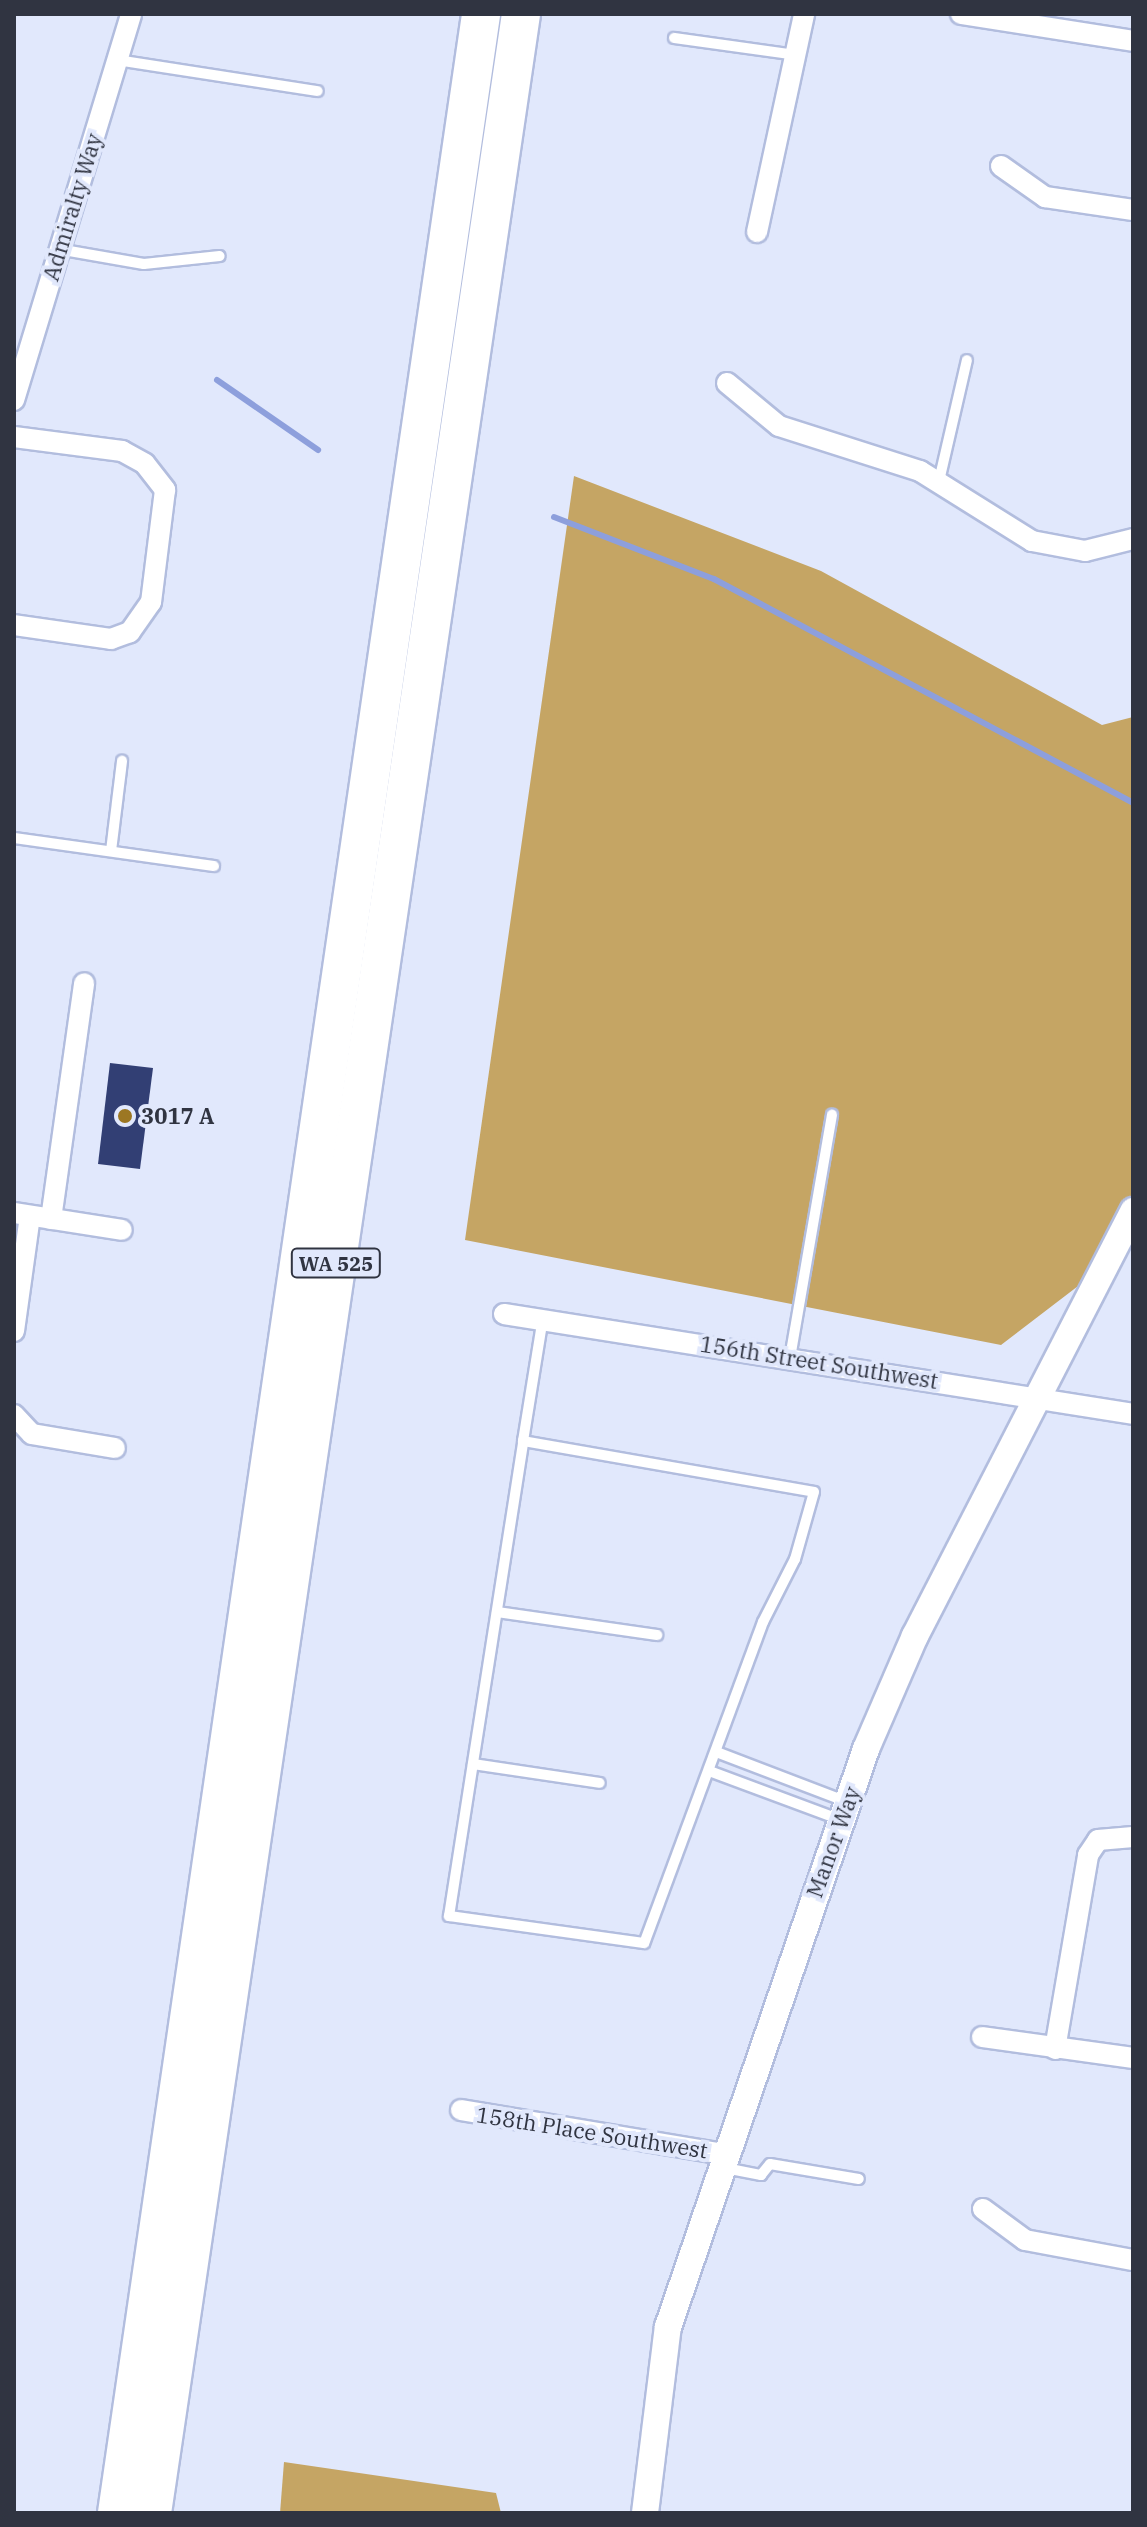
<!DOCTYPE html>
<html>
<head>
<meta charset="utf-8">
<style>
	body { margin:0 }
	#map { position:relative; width:1147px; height:2527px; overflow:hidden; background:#e1e8fc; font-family:"IBM Plex Serif",serif }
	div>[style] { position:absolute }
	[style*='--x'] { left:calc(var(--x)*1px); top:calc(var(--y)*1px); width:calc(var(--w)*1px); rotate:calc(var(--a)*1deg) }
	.forest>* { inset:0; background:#c5a564 }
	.stream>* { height:6px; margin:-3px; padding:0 3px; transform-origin:3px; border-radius:3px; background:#8d9fdc }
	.building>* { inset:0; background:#323f74 }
	.roads { filter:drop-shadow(2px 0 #b2bdde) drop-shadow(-2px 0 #b2bdde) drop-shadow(0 2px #b2bdde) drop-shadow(0 -2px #b2bdde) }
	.service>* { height:10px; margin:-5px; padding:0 5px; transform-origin:5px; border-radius:5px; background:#fff }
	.minor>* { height:20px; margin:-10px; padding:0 10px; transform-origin:10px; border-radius:10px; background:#fff }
	.tertiary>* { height:26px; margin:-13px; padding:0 13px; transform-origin:13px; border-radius:13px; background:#fff }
	.motorway>* { height:38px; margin:-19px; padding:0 19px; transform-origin:19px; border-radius:19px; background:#fff }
	.dots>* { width:22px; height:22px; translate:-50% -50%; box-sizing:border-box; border:4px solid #e1e8fc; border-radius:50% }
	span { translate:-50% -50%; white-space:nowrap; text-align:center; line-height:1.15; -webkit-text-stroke:8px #e1e8fc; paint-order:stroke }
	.shield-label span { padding:2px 6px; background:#e1e8fc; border:2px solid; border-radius:6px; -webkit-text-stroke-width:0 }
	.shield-label { font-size:20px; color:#303441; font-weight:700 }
	.street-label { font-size:22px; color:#303441 }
	.poi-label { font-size:22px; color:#303441; font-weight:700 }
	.left { translate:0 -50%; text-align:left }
	.frame { position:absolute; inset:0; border:16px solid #303441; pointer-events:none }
</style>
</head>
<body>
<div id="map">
	<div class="forest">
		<div style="clip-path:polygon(574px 476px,821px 571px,1102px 725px,1133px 717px,1133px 1244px,1001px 1345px,465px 1240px)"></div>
		<div style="clip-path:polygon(284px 2462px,496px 2493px,501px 2513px,280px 2513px)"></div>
	</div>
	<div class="stream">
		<div style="--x:217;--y:380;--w:123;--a:34.7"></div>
		<div style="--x:554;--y:517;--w:172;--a:21.2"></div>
		<div style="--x:714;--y:579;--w:475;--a:28.1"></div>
	</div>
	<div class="building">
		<div style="clip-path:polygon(110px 1063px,153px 1068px,140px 1169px,98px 1164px)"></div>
	</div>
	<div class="roads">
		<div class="service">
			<div style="--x:674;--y:38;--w:123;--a:7.9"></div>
			<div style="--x:117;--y:60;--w:203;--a:8.8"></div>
			<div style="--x:58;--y:249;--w:87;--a:9.9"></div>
			<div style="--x:144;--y:264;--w:76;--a:-6"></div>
			<div style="--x:939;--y:481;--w:124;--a:-77"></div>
			<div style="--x:14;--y:838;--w:202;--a:8"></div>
			<div style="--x:111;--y:851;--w:91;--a:-83"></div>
			<div style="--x:790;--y:1358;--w:247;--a:-80.2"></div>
			<div style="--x:523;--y:1441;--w:295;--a:9.9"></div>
			<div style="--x:814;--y:1492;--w:70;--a:105.8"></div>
			<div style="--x:795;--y:1559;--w:71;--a:116.9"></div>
			<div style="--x:763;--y:1622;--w:342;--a:110.3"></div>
			<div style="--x:644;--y:1943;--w:197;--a:-172.1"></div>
			<div style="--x:449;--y:1916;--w:481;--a:-81.1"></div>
			<div style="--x:523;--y:1441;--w:125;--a:-80.8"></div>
			<div style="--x:497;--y:1612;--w:162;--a:8.2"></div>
			<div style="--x:719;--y:1753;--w:135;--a:20.9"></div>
			<div style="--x:473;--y:1764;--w:128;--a:8.5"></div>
			<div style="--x:712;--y:1772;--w:138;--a:20.4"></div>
			<div style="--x:725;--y:2168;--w:37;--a:11"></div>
			<div style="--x:761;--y:2175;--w:14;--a:-51"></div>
			<div style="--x:770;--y:2164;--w:90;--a:9.6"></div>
		</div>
		<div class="minor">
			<div style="--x:961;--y:14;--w:174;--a:8.9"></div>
			<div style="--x:1001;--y:166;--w:54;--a:35.2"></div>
			<div style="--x:1045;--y:197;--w:89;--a:8.4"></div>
			<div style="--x:757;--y:232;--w:223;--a:-77.8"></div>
			<div style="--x:727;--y:383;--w:67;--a:39.6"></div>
			<div style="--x:779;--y:426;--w:148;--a:17.7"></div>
			<div style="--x:920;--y:471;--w:132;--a:32"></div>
			<div style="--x:1032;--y:541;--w:54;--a:10.7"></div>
			<div style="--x:1085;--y:551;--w:49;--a:-14"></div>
			<div style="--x:14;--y:400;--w:403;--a:-73.1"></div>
			<div style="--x:14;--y:437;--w:109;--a:7.4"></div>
			<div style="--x:122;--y:451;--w:26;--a:29"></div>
			<div style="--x:145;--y:464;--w:33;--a:52"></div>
			<div style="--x:165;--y:490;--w:113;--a:97.1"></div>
			<div style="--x:151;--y:602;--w:37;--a:125"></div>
			<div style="--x:130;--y:632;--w:20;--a:160"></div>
			<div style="--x:111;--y:639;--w:98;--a:-171.8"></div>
			<div style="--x:14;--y:1213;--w:109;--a:8.9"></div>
			<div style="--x:51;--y:1219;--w:238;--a:-82"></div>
			<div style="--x:504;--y:1314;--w:637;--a:9.03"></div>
			<div style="--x:14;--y:1331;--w:116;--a:-82.1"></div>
			<div style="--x:14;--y:1415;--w:26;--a:47"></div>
			<div style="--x:32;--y:1434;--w:84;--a:9.6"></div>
			<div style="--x:982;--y:2037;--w:152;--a:7.9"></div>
			<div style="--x:1055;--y:2049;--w:197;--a:-80.3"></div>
			<div style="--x:1088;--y:1855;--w:18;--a:-56"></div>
			<div style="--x:1098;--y:1840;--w:35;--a:-5"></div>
			<div style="--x:461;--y:2110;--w:266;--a:9.5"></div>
			<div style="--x:983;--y:2209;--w:52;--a:36.4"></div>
			<div style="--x:1025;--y:2240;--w:110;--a:10.5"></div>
		</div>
		<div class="tertiary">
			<div style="--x:645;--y:2513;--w:187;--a:-83"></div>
			<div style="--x:668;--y:2327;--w:611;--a:-71.09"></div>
			<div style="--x:866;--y:1749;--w:123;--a:-66.6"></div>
			<div style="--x:915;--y:1636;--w:478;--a:-62.8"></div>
		</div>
		<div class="motorway">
			<div style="--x:117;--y:2513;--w:2525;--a:-81.71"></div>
			<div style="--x:152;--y:2513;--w:2526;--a:-81.6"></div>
		</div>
	</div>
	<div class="dots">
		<div style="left:125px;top:1116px;background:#9c7723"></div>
	</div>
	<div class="shield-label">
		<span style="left:336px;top:1263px">WA 525</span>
	</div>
	<div class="street-label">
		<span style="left:72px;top:207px;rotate:-73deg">Admiralty Way</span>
		<span style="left:819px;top:1362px;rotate:9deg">156th Street Southwest</span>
		<span style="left:833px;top:1842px;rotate:-70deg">Manor Way</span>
		<span style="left:592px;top:2132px;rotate:9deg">158th Place Southwest</span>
	</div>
	<div class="poi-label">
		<span class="left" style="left:141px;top:1116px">3017 A</span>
	</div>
	<div class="frame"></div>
</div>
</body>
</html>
